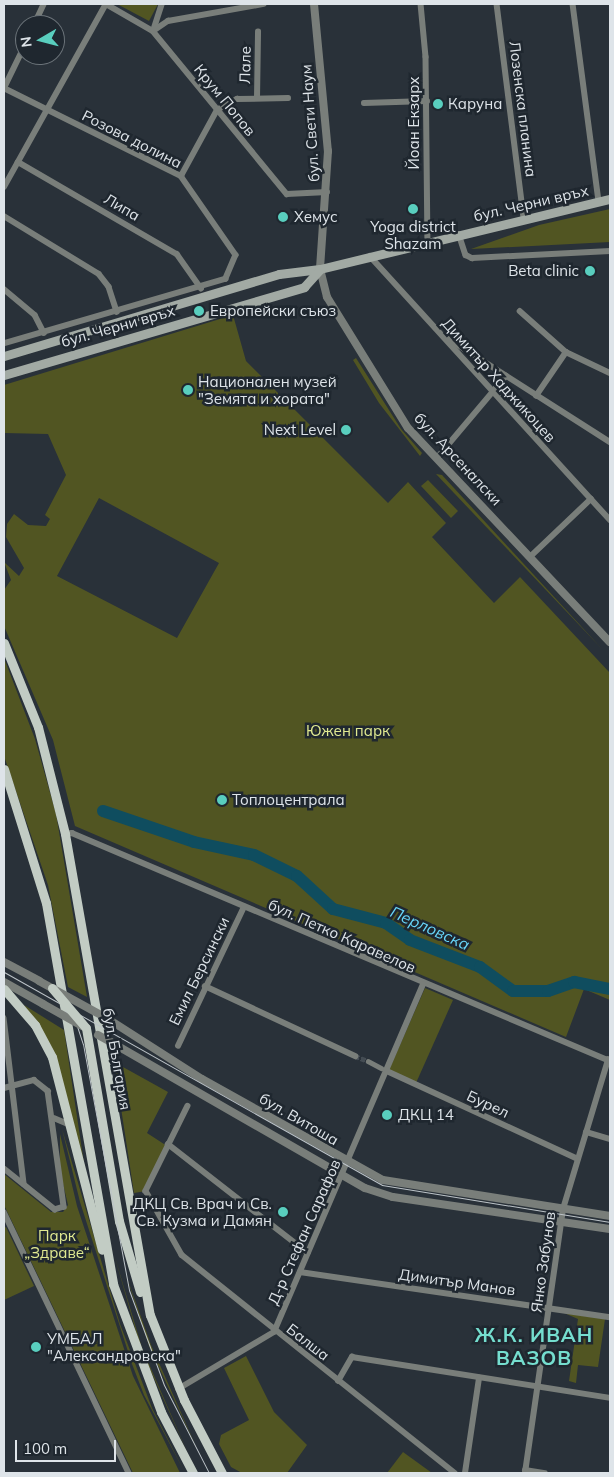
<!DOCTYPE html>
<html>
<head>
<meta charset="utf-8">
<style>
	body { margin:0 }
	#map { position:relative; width:614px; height:1477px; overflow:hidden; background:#293139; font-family:Mulish,sans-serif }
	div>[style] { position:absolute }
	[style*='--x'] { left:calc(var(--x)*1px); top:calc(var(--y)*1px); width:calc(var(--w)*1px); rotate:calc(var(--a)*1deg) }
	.green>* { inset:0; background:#515522 }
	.river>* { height:12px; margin:-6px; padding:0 6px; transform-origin:6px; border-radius:6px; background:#0f4d5f }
	.pedestrian-tunnel>* { height:4.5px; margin-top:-2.25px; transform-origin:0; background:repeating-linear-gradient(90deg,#444c53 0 4.5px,transparent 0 6.5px) }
	.pedestrian>* { height:4.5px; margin:-2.25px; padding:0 2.25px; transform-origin:2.25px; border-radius:2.25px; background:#797e7a }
	.minor>* { height:5.5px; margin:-2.75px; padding:0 2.75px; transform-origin:2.75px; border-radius:2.75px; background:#797e7a }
	.tertiary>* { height:8px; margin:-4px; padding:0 4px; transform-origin:4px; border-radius:4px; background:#797e7a }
	.secondary>* { height:9px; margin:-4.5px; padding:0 4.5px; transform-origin:4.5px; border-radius:4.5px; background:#a2aaa4 }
	.primary>* { height:9px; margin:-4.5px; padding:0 4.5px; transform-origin:4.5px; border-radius:4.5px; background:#c2ccc4 }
	.tram>* { height:1px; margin:-0.5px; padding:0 0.5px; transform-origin:0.5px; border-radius:0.5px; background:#bdc4c9 }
	.tertiary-bridge>* { height:8px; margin:-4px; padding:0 4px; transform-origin:4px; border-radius:4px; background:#797e7a }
	.primary-bridge>* { height:9px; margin:-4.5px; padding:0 4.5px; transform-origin:4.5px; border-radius:4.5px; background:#c2ccc4 }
	.dots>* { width:14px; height:14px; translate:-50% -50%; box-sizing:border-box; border:2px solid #1f272f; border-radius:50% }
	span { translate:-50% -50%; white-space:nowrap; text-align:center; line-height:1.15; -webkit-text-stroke:5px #1f272f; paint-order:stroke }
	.street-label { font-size:15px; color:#dee4e9 }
	.poi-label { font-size:15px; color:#dee4e9 }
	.left { translate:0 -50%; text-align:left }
	.right { translate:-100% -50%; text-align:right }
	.park-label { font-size:15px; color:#e1ea91 }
	.water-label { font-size:16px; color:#68d6fa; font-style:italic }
	.district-label { font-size:20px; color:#75decf; font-weight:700; letter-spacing:1px }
	.frame { position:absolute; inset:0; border:5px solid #dee4e9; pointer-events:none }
	.north { position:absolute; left:15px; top:15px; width:50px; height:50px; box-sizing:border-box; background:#1f272f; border:1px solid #6b7379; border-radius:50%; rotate:262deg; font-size:14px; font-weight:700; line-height:20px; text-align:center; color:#dee4e9 }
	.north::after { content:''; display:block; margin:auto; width:18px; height:22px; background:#59cebe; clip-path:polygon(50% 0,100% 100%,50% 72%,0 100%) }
	.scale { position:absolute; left:15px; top:1440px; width:101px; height:22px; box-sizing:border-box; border:2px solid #dee4e9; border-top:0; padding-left:6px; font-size:15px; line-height:18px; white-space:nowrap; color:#dee4e9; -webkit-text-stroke:4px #1f272f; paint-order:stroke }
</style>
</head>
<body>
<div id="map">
	<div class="green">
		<div style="clip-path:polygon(117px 4px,158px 4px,149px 21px)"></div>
		<div style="clip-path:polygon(610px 209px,610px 242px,471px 249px,539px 225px)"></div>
		<div style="clip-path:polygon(evenodd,233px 315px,246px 361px,388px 503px,408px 482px,446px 523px,432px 537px,494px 603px,520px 577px,610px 673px,610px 1000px,584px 989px,566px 1037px,75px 826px,53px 740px,4px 626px,4px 590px,11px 580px,4px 562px,19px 576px,24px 568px,6px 537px,7px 524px,14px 514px,28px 525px,46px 526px,50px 519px,45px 515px,66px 475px,48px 434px,4px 433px,4px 385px,233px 315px,99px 498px,219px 563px,177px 638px,57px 576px,99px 498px)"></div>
		<div style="clip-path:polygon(356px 358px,401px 429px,422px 453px,420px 456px,379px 403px,353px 360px)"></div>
		<div style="clip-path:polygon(436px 474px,442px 475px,602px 649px)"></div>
		<div style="clip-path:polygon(428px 480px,458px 511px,451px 518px,421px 486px)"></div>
		<div style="clip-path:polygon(4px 658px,35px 739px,56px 814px,87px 997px,68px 987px,48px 885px,4px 756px)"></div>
		<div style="clip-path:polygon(425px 988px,453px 1000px,416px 1083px,389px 1070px)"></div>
		<div style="clip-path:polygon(24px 1005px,64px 1030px,88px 1190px,41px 1030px)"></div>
		<div style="clip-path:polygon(114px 1062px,168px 1092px,147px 1133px,167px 1146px,146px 1191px,134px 1193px)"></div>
		<div style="clip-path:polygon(62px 1129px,120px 1324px,152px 1408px,185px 1473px,144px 1395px,132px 1364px,80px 1202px)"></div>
		<div style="clip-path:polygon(60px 1134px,77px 1206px,133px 1376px,180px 1473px,133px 1473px,4px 1205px,4px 1174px,51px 1212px,63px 1212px,68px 1205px,60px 1171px)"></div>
		<div style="clip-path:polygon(6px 1227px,34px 1286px,4px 1300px,4px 1228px)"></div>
		<div style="clip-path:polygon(114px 1254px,142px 1348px,189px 1456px,141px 1349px)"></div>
		<div style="clip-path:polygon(126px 1275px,151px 1345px,198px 1451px,149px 1346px)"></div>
		<div style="clip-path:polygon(564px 1313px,605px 1319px,598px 1367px,578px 1365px,576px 1383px,569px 1381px,578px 1319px)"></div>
		<div style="clip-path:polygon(246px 1356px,274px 1412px,307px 1445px,287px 1473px,242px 1473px,231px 1467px,219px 1444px,221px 1435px,249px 1420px,224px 1368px)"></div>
		<div style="clip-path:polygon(403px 1452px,432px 1473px,387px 1473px)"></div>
	</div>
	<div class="river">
		<div style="--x:103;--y:811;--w:96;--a:18.8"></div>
		<div style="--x:194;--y:842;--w:61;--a:12.2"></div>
		<div style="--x:254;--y:855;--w:48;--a:26"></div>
		<div style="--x:297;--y:876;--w:49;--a:42.5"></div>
		<div style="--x:333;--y:909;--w:55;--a:14.8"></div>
		<div style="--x:386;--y:923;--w:29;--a:35"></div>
		<div style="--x:410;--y:940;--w:75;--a:21.1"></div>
		<div style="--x:480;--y:967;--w:41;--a:36"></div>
		<div style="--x:513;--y:991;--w:35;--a:0"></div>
		<div style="--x:548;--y:991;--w:28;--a:-19"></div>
		<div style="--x:574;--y:982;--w:37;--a:11"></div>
	</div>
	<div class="pedestrian-tunnel">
		<div style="--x:355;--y:1056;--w:14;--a:21"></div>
	</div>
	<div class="pedestrian">
		<div style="--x:368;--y:1061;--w:15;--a:28"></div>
	</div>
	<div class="minor">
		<div style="--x:106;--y:4;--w:54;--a:29.9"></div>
		<div style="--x:153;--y:31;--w:211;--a:50.6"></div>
		<div style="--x:287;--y:194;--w:40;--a:-2.9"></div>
		<div style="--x:421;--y:4;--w:53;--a:84.6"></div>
		<div style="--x:426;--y:57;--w:185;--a:89.4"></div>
		<div style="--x:497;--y:4;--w:215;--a:82.8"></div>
		<div style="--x:573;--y:4;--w:199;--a:82.5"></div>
		<div style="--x:34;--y:25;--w:23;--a:-65"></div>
		<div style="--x:153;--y:31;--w:18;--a:-34"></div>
		<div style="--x:168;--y:21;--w:97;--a:-10.1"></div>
		<div style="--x:153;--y:31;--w:28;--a:-72"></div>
		<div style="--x:4;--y:88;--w:198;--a:26.4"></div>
		<div style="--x:181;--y:176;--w:96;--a:55.2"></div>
		<div style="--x:236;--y:255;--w:26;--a:113"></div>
		<div style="--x:226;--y:279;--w:231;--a:163.7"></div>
		<div style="--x:4;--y:88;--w:48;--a:-64"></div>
		<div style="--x:257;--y:98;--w:66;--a:-89.1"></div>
		<div style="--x:364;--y:103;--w:63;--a:-1.8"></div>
		<div style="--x:18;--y:162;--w:184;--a:30.1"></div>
		<div style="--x:177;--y:254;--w:42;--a:54.8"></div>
		<div style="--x:181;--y:176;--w:75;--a:-61.4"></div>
		<div style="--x:217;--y:110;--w:23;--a:-29"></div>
		<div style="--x:237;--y:99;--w:51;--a:-1.1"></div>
		<div style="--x:4;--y:187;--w:210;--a:-60.9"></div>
		<div style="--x:4;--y:216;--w:111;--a:31.4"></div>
		<div style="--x:99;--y:274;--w:16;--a:52"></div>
		<div style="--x:109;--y:287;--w:26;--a:72"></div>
		<div style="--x:459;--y:234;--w:22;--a:72"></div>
		<div style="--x:466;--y:255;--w:7;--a:27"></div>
		<div style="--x:472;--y:258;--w:138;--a:-2.9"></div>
		<div style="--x:370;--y:256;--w:357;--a:47.7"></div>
		<div style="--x:4;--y:289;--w:40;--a:40"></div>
		<div style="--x:35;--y:315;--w:20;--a:63"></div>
		<div style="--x:520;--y:311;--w:62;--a:41.7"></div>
		<div style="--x:566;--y:352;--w:49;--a:25.5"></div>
		<div style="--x:449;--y:339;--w:191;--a:32.6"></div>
		<div style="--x:536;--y:396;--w:53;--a:-55.7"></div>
		<div style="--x:437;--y:458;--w:107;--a:-49.9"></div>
		<div style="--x:530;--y:557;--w:84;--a:-43.6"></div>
		<div style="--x:65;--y:834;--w:7;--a:-8"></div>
		<div style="--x:72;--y:833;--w:584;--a:22.97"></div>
		<div style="--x:205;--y:986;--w:166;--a:25"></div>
		<div style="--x:4;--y:1018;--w:167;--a:83.1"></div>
		<div style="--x:178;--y:1046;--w:154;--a:-64.6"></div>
		<div style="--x:387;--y:1071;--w:210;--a:24.7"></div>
		<div style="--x:4;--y:1088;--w:31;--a:-15"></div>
		<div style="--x:34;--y:1080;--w:18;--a:38"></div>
		<div style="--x:48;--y:1091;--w:117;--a:82.1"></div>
		<div style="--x:64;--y:1207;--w:9;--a:162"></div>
		<div style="--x:55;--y:1210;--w:65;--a:-141.2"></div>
		<div style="--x:188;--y:1106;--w:95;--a:116.3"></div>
		<div style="--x:146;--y:1191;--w:73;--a:60.6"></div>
		<div style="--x:182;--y:1255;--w:349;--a:38.6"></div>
		<div style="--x:54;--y:1118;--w:15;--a:23"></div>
		<div style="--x:586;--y:1132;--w:25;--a:16"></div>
		<div style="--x:168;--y:1144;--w:177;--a:37.9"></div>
		<div style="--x:4;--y:1212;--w:289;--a:64.4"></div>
		<div style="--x:300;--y:1272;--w:313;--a:8.3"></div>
		<div style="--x:338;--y:1381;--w:28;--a:-60"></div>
		<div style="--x:352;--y:1357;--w:261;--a:9"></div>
		<div style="--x:178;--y:1389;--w:112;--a:-30.7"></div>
		<div style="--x:274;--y:1332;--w:378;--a:-66.8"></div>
		<div style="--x:525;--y:1470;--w:20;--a:9"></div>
		<div style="--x:465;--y:1473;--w:96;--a:-81.6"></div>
		<div style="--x:525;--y:1473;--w:267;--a:-81.8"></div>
		<div style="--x:563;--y:1209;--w:156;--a:-73.2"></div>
	</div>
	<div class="tertiary">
		<div style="--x:314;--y:4;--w:148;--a:84.6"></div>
		<div style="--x:328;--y:151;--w:118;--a:93.9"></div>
		<div style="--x:320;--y:269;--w:29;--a:76"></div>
		<div style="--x:327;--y:297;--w:154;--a:58.3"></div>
		<div style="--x:408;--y:428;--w:294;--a:46.7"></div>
		<div style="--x:4;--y:962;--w:40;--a:28"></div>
		<div style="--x:4;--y:982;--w:45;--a:29.4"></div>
		<div style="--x:108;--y:1019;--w:112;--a:32.6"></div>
		<div style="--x:202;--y:1079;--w:207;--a:29.2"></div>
		<div style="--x:383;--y:1180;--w:230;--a:9"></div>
		<div style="--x:109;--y:1041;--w:295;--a:29.9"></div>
		<div style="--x:365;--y:1188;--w:29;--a:18"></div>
		<div style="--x:393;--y:1197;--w:219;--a:8.4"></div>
	</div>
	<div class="secondary">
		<div style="--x:4;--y:356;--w:287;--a:-16.6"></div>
		<div style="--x:279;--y:274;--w:41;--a:-7"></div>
		<div style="--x:320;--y:269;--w:298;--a:-13.6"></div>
		<div style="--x:4;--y:375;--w:313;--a:-16.3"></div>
		<div style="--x:304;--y:287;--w:24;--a:-48"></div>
	</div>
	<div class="primary">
		<div style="--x:4;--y:643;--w:91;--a:68"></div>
		<div style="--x:38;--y:727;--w:110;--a:75.8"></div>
		<div style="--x:65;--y:834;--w:488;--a:80"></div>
		<div style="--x:150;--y:1315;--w:92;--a:68.2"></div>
		<div style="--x:184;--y:1400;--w:82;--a:62.5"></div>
		<div style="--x:4;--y:769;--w:140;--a:72.6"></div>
		<div style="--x:46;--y:903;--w:387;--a:80"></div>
		<div style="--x:113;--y:1284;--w:137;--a:69.4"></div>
		<div style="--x:161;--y:1412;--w:69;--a:62.3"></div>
		<div style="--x:4;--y:989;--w:48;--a:49.3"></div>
		<div style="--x:35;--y:1025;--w:36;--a:62"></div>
		<div style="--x:52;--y:1057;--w:199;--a:75.5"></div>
		<div style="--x:86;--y:1028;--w:196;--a:80.3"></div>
		<div style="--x:119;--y:1221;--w:74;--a:73.5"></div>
	</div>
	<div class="tram">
		<div style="--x:4;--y:972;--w:434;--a:29.4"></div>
		<div style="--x:382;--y:1185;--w:231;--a:9.2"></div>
		<div style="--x:65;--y:1011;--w:16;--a:47"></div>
		<div style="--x:76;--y:1023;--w:22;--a:72"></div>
		<div style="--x:83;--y:1044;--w:250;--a:79.4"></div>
		<div style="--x:129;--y:1290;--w:101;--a:69.8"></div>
		<div style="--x:164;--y:1385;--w:99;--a:62.9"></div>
	</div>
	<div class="tertiary-bridge">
		<div style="--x:39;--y:981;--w:79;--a:28.8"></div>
		<div style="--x:43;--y:1004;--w:47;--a:29.3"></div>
		<div style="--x:98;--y:1035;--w:13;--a:29"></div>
	</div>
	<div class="primary-bridge">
		<div style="--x:52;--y:988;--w:52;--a:49.6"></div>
	</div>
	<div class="dots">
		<div style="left:438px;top:104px;background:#59cebe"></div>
		<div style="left:413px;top:209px;background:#59cebe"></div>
		<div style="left:283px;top:217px;background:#59cebe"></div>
		<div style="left:590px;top:271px;background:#59cebe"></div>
		<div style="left:199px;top:311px;background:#59cebe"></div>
		<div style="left:188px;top:390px;background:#59cebe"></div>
		<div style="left:346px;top:430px;background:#59cebe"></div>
		<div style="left:222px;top:800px;background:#59cebe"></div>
		<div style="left:387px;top:1115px;background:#59cebe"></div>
		<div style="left:283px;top:1212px;background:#59cebe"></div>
		<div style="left:36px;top:1347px;background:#59cebe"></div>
	</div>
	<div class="street-label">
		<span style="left:245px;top:65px;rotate:-89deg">Лале</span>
		<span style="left:225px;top:100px;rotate:51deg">Крум Попов</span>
		<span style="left:523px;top:109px;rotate:83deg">Лозенска планина</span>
		<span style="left:310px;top:123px;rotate:-94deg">бул. Свети Наум</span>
		<span style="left:414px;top:123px;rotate:-90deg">Йоан Екзарх</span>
		<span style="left:132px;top:139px;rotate:27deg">Розова долина</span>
		<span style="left:531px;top:203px;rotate:-13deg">бул. Черни връх</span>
		<span style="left:122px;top:207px;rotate:30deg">Липа</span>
		<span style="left:118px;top:326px;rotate:-16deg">бул. Черни връх</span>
		<span style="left:499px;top:380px;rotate:48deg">Димитър Хаджикоцев</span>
		<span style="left:458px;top:459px;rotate:47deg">бул. Арсеналски</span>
		<span style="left:342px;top:936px;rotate:24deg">бул. Петко Каравелов</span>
		<span style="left:199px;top:971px;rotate:-64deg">Емил Берсински</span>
		<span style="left:117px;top:1059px;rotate:80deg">бул. България</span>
		<span style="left:488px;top:1104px;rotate:25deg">Бурел</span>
		<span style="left:299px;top:1119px;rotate:30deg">бул. Витоша</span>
		<span style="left:304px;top:1232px;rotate:-66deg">Д-р Стефан Сарафов</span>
		<span style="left:543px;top:1262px;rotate:-82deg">Янко Забунов</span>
		<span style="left:457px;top:1282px;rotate:8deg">Димитър Манов</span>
		<span style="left:308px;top:1342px;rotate:38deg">Балша</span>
	</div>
	<div class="poi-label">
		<span class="left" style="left:448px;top:104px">Каруна</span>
		<span class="left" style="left:294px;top:217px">Хемус</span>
		<span style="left:413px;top:235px">Yoga district<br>Shazam</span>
		<span class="right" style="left:579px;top:271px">Beta clinic</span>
		<span class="left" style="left:210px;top:311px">Европейски съюз</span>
		<span class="left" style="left:198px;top:390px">Национален музей<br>"Земята и хората"</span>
		<span class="right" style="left:336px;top:430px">Next Level</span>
		<span class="left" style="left:232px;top:800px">Топлоцентрала</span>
		<span class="left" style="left:398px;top:1115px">ДКЦ 14</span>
		<span class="right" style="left:272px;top:1212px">ДКЦ Св. Врач и Св.<br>Св. Кузма и Дамян</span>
		<span class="left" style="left:47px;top:1347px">УМБАЛ<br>"Александровска"</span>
	</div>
	<div class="park-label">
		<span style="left:348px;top:731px">Южен парк</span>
		<span style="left:57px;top:1244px">Парк<br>„Здраве“</span>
	</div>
	<div class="water-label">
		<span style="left:430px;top:928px;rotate:24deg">Перловска</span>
	</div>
	<div class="district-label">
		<span style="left:534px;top:1346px">Ж.К. ИВАН<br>ВАЗОВ</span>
	</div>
	<div class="frame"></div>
	<div class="north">N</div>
	<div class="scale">100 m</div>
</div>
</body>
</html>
